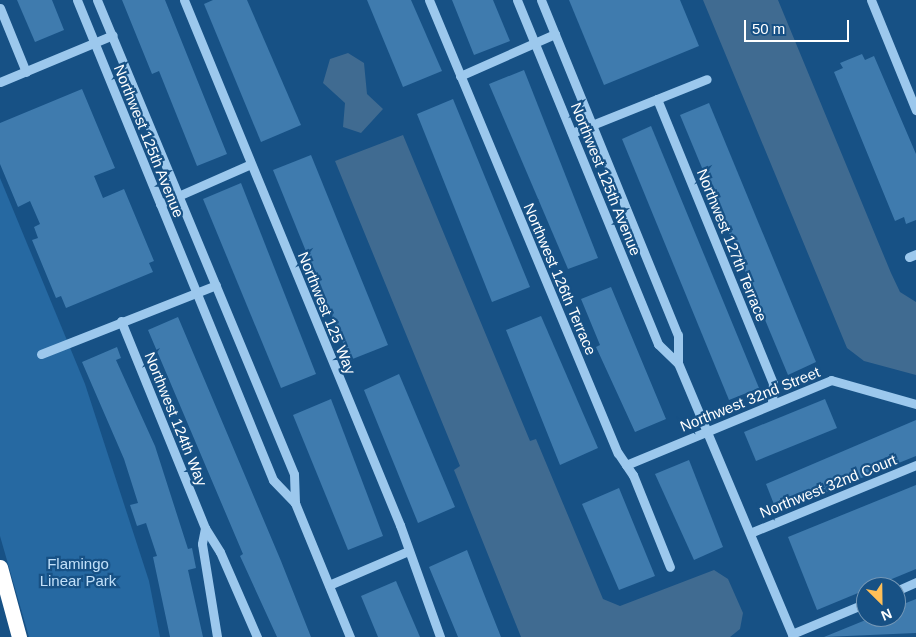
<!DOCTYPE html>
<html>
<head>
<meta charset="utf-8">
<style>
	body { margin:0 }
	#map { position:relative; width:916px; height:637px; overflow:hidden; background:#175185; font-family:Helvetica,sans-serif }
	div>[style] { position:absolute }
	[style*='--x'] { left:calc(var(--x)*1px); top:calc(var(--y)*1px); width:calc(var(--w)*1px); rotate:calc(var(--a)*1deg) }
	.green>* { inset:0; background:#2669a2 }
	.water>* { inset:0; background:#406b91 }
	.building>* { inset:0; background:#3f7bae }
	.minor>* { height:9px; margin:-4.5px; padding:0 4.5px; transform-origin:4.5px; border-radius:4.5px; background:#9cc8ed }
	.highway>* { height:15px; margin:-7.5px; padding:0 7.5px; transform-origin:7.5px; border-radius:7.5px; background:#fff }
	span { translate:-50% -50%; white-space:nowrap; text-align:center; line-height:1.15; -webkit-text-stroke:4.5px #175185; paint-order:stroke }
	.street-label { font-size:15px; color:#fff }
	.park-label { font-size:15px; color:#c1e0f9 }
	.north { position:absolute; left:856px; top:577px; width:50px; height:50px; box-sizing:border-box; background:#175185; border:1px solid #7497b6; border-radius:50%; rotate:157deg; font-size:14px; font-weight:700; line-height:20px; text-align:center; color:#fff }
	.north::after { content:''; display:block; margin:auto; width:18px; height:22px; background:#ffbf58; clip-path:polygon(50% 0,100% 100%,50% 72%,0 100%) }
	.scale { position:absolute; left:744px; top:20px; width:105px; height:22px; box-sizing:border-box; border:2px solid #fff; border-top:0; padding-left:6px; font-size:15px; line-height:18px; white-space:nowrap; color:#fff; -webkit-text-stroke:4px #175185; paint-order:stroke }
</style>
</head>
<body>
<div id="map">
	<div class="green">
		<div style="clip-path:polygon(0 178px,85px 384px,149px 581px,160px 637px,29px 637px,0 536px)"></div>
	</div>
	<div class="water">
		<div style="clip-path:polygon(703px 0,778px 0,891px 273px,900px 292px,916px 302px,916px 375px,864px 361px,847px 348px)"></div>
		<div style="clip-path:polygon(348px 53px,364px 63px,367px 94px,383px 109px,361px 133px,343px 127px,345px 103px,323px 83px,330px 59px)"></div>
		<div style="clip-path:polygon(403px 135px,530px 441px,536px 439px,603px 599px,620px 606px,714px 570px,728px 579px,743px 613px,740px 629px,730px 637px,521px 637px,454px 470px,460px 466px,335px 161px)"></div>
	</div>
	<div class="building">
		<div style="clip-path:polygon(17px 0,52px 0,64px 30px,35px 42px)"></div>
		<div style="clip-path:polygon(122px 0,165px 0,227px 154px,197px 166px,159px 71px,152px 74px)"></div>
		<div style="clip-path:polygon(213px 0,247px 0,301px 125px,261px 142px,204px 4px)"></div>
		<div style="clip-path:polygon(367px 0,411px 0,442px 71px,403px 87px)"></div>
		<div style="clip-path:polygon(452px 0,493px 0,510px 41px,474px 55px)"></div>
		<div style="clip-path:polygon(569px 0,680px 0,699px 46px,604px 85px)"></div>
		<div style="clip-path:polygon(862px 54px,865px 60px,874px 56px,916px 154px,916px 220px,906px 224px,904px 217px,895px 221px,834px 72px,843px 68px,840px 63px)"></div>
		<div style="clip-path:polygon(524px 70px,598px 258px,568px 269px,489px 84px)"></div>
		<div style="clip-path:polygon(82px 89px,115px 168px,94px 176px,103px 198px,124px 189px,154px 261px,149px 263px,153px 272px,66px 308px,61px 296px,56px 298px,32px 240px,38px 238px,34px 227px,40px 224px,30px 201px,18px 207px,0 164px,0 123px)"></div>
		<div style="clip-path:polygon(453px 99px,530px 287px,492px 302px,417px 114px)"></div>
		<div style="clip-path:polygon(709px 103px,816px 362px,788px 375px,680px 115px)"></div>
		<div style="clip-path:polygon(651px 126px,759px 388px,729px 400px,622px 139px)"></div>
		<div style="clip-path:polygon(311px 155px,388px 345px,350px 360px,273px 170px)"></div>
		<div style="clip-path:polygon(241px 183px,316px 374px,281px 388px,203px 199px)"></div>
		<div style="clip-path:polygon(611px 287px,666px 419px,635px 432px,596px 347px,600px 345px,581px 299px)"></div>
		<div style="clip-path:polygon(541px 316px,598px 448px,560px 465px,506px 330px)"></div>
		<div style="clip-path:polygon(178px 317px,281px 561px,311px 637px,277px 637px,240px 556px,243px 554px,148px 330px)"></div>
		<div style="clip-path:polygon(117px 347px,121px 358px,116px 360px,155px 446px,188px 549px,192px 548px,196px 568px,188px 570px,203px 637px,170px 637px,153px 557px,157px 556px,146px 523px,137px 526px,130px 505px,138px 503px,124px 459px,82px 362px)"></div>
		<div style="clip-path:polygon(399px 374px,455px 507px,418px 523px,364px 390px)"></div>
		<div style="clip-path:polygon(331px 399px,383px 536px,348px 550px,293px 415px)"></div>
		<div style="clip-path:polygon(825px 399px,837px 428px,756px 461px,744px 432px)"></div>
		<div style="clip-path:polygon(916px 420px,916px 456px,777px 512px,766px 484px)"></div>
		<div style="clip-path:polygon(689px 460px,723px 547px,694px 560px,655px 474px)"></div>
		<div style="clip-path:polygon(916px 485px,916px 569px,817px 610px,788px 537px)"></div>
		<div style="clip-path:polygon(619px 488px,655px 576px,619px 590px,582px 504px)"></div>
		<div style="clip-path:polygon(467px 550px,484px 594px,501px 637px,458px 637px,429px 567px)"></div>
		<div style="clip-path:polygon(396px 581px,420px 637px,378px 637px,361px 596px)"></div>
		<div style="clip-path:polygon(916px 599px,916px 633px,824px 637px,873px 617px,896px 617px,896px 607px)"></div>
	</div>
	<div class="minor">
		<div style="--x:77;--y:0;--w:518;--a:67.79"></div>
		<div style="--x:273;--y:480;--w:32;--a:46"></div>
		<div style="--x:295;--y:503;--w:145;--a:67.7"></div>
		<div style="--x:97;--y:0;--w:513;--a:67.43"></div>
		<div style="--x:294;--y:474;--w:29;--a:88"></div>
		<div style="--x:184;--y:0;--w:568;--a:67.64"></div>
		<div style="--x:400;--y:525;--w:119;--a:70.3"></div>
		<div style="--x:429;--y:0;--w:491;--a:67.4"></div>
		<div style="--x:618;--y:453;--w:27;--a:56"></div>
		<div style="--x:633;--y:475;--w:99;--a:68.1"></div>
		<div style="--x:517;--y:0;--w:372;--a:67.7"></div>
		<div style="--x:658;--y:344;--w:28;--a:44"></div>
		<div style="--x:541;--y:0;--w:362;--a:67.8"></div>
		<div style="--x:678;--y:335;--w:28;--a:90"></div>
		<div style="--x:678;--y:363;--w:297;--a:67.2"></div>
		<div style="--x:871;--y:0;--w:119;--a:67.8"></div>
		<div style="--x:0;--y:8;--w:69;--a:67.9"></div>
		<div style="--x:460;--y:76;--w:104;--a:-23.9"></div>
		<div style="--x:0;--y:82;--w:122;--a:-22.6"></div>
		<div style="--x:657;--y:99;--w:307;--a:67.8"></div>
		<div style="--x:773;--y:383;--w:20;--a:93"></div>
		<div style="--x:572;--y:133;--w:145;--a:-21.8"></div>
		<div style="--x:160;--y:204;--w:99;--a:-23.7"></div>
		<div style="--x:909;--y:257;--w:8;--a:-23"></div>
		<div style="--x:121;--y:321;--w:223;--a:67.9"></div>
		<div style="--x:205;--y:528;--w:28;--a:58"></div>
		<div style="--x:220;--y:552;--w:93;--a:66.5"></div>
		<div style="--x:41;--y:354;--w:188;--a:-21.5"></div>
		<div style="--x:626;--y:465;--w:222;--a:-22.5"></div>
		<div style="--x:831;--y:380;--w:88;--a:15.8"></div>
		<div style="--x:205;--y:528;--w:16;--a:101"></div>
		<div style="--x:202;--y:544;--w:94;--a:80.8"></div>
		<div style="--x:750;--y:533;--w:179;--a:-22.3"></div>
		<div style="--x:329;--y:585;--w:84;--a:-23.2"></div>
		<div style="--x:896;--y:591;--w:22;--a:-24"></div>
		<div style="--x:792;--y:634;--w:80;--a:-22.7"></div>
	</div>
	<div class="highway">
		<div style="--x:0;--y:567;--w:73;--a:74.8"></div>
	</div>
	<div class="street-label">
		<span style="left:149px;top:141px;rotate:68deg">Northwest 125th Avenue</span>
		<span style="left:606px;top:179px;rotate:68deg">Northwest 125th Avenue</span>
		<span style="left:732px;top:245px;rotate:68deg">Northwest 127th Terrace</span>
		<span style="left:560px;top:279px;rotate:67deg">Northwest 126th Terrace</span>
		<span style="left:327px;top:313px;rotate:68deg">Northwest 125 Way</span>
		<span style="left:750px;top:399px;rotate:-22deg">Northwest 32nd Street</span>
		<span style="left:176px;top:419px;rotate:68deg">Northwest 124th Way</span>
		<span style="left:828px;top:486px;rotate:-22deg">Northwest 32nd Court</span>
	</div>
	<div class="park-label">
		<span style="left:78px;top:572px">Flamingo<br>Linear Park</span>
	</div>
	<div class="north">N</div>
	<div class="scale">50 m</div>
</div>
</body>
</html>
